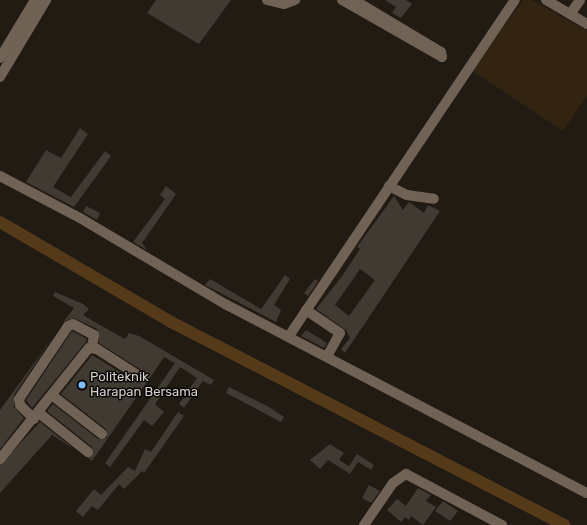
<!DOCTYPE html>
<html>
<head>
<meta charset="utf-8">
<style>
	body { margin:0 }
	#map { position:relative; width:587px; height:525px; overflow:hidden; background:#211b14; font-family:Rubik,sans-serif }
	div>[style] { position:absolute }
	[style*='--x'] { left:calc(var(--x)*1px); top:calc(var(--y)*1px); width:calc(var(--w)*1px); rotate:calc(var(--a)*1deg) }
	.green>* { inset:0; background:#332311 }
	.river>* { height:12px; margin:-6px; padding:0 6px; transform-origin:6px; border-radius:6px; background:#553a19 }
	.building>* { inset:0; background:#413a33 }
	.minor>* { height:10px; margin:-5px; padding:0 5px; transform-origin:5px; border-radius:5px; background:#706355 }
	.dots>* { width:11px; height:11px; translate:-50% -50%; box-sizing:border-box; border:2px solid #080604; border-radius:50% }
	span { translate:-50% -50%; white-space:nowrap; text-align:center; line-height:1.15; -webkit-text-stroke:3px #080604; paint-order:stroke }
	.poi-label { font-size:13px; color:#d6d1cd }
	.left { translate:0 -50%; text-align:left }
</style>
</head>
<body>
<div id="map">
	<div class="green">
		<div style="clip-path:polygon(523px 0,532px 0,587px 31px,587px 96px,563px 131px,471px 70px)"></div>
	</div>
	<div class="river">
		<div style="--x:0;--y:222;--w:198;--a:30.3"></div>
		<div style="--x:171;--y:322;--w:443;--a:27.3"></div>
	</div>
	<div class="building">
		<div style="clip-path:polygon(156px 0,231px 0,199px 44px,147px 13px)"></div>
		<div style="clip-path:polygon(385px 0,406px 0,412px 4px,401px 18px,392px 13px,396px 7px)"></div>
		<div style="clip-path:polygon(80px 128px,88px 134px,53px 187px,71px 197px,105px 151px,111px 156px,74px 207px,26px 182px,46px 150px,61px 158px)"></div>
		<div style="clip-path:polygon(166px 186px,176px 194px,142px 243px,147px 250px,133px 242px,165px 199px,160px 195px)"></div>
		<div style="clip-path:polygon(evenodd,394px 196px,403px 210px,409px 202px,424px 213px,428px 205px,440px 211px,345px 353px,341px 349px,350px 338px,346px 330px,316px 309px,343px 275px,360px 249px,357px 247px,394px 196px,360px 269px,375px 280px,349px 316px,335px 305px,360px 269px)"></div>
		<div style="clip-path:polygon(86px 206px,100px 213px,97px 220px,83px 212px)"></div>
		<div style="clip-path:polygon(285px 275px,290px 279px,274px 305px,281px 310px,276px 322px,205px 285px,210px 279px,261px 309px)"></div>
		<div style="clip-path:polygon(315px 279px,318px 281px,308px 296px,304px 293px)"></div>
		<div style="clip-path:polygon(55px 292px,83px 304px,89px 309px,83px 315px,100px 325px,125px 339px,129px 333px,139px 336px,214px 380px,211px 385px,203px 381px,184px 408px,179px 404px,197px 378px,180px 367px,155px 404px,164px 412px,152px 426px,144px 420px,110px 467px,105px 463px,175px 363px,164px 357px,148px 381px,146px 373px,99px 343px,97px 329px,74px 318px,64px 321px,74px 308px,53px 296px)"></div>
		<div style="clip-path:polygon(306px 330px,327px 343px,324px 348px,301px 336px)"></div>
		<div style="clip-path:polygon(72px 331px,87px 339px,86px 342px,32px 408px,26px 400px)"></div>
		<div style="clip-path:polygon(53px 337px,14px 395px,14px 407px,24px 418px,0 449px,0 410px)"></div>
		<div style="clip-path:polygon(92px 355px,138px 383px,147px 382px,92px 461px,88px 458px,94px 453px,92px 447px,47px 411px,53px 404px,98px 439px,107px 438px,106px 429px,61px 394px)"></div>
		<div style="clip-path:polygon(229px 387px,269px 407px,284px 417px,281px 422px,226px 393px)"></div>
		<div style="clip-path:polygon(178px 412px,184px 416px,144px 473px,142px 471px,124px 489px,119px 484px,98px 510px,92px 506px,83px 517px,76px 511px,94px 489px,101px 495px,128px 467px,135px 471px,145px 449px,151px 452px)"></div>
		<div style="clip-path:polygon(40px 422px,75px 450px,52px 435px,0 493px,0 465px)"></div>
		<div style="clip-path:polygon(330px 444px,344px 453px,339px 460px,349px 466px,357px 454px,374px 465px,371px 470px,358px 462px,350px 474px,328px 460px,320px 469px,310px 460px)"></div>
		<div style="clip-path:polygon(369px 485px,380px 491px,371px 503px,362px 498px)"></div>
		<div style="clip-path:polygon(418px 488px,431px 495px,426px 501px,436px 507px,423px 525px,411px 516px,409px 520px,405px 517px,401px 522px,387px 510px,397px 499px,406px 506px)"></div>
		<div style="clip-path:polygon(443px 501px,458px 511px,450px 521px,435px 511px)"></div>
	</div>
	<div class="minor">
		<div style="--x:267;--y:0;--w:17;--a:13"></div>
		<div style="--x:284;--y:4;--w:12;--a:-20"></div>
		<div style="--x:342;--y:0;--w:115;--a:29.7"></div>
		<div style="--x:442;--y:57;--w:5;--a:-101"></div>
		<div style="--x:441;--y:52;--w:101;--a:-149.1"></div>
		<div style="--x:546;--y:0;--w:48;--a:30.3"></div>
		<div style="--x:570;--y:14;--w:17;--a:-54"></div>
		<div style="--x:0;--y:58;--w:68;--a:-58.9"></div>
		<div style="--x:0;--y:77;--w:90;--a:-59.1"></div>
		<div style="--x:0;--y:176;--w:90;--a:27.7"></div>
		<div style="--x:80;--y:218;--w:169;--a:30.7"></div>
		<div style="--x:225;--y:304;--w:408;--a:27.6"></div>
		<div style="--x:389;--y:186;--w:20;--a:27"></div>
		<div style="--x:407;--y:195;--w:27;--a:8"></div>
		<div style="--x:306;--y:310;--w:41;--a:34.1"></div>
		<div style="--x:340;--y:333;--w:25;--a:119"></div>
		<div style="--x:289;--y:336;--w:405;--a:-56.1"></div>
		<div style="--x:53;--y:396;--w:62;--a:37.8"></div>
		<div style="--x:39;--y:413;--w:63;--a:38.5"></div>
		<div style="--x:34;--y:419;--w:20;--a:-135"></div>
		<div style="--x:20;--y:405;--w:6;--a:-99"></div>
		<div style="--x:19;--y:399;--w:88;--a:-56.1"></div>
		<div style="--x:68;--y:326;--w:5;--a:-22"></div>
		<div style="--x:73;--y:324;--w:24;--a:28"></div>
		<div style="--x:94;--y:335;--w:12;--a:99"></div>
		<div style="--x:0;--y:459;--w:142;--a:-51.3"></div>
		<div style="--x:89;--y:348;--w:8;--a:7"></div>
		<div style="--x:97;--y:349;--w:54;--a:32.8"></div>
		<div style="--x:364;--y:525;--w:51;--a:-55.4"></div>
		<div style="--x:393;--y:483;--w:16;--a:-35"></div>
		<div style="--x:406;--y:474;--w:109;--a:28"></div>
	</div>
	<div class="dots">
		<div style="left:82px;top:385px;background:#7fbdfa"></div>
	</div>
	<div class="poi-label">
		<span class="left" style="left:90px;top:385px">Politeknik<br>Harapan Bersama</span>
	</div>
</div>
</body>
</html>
